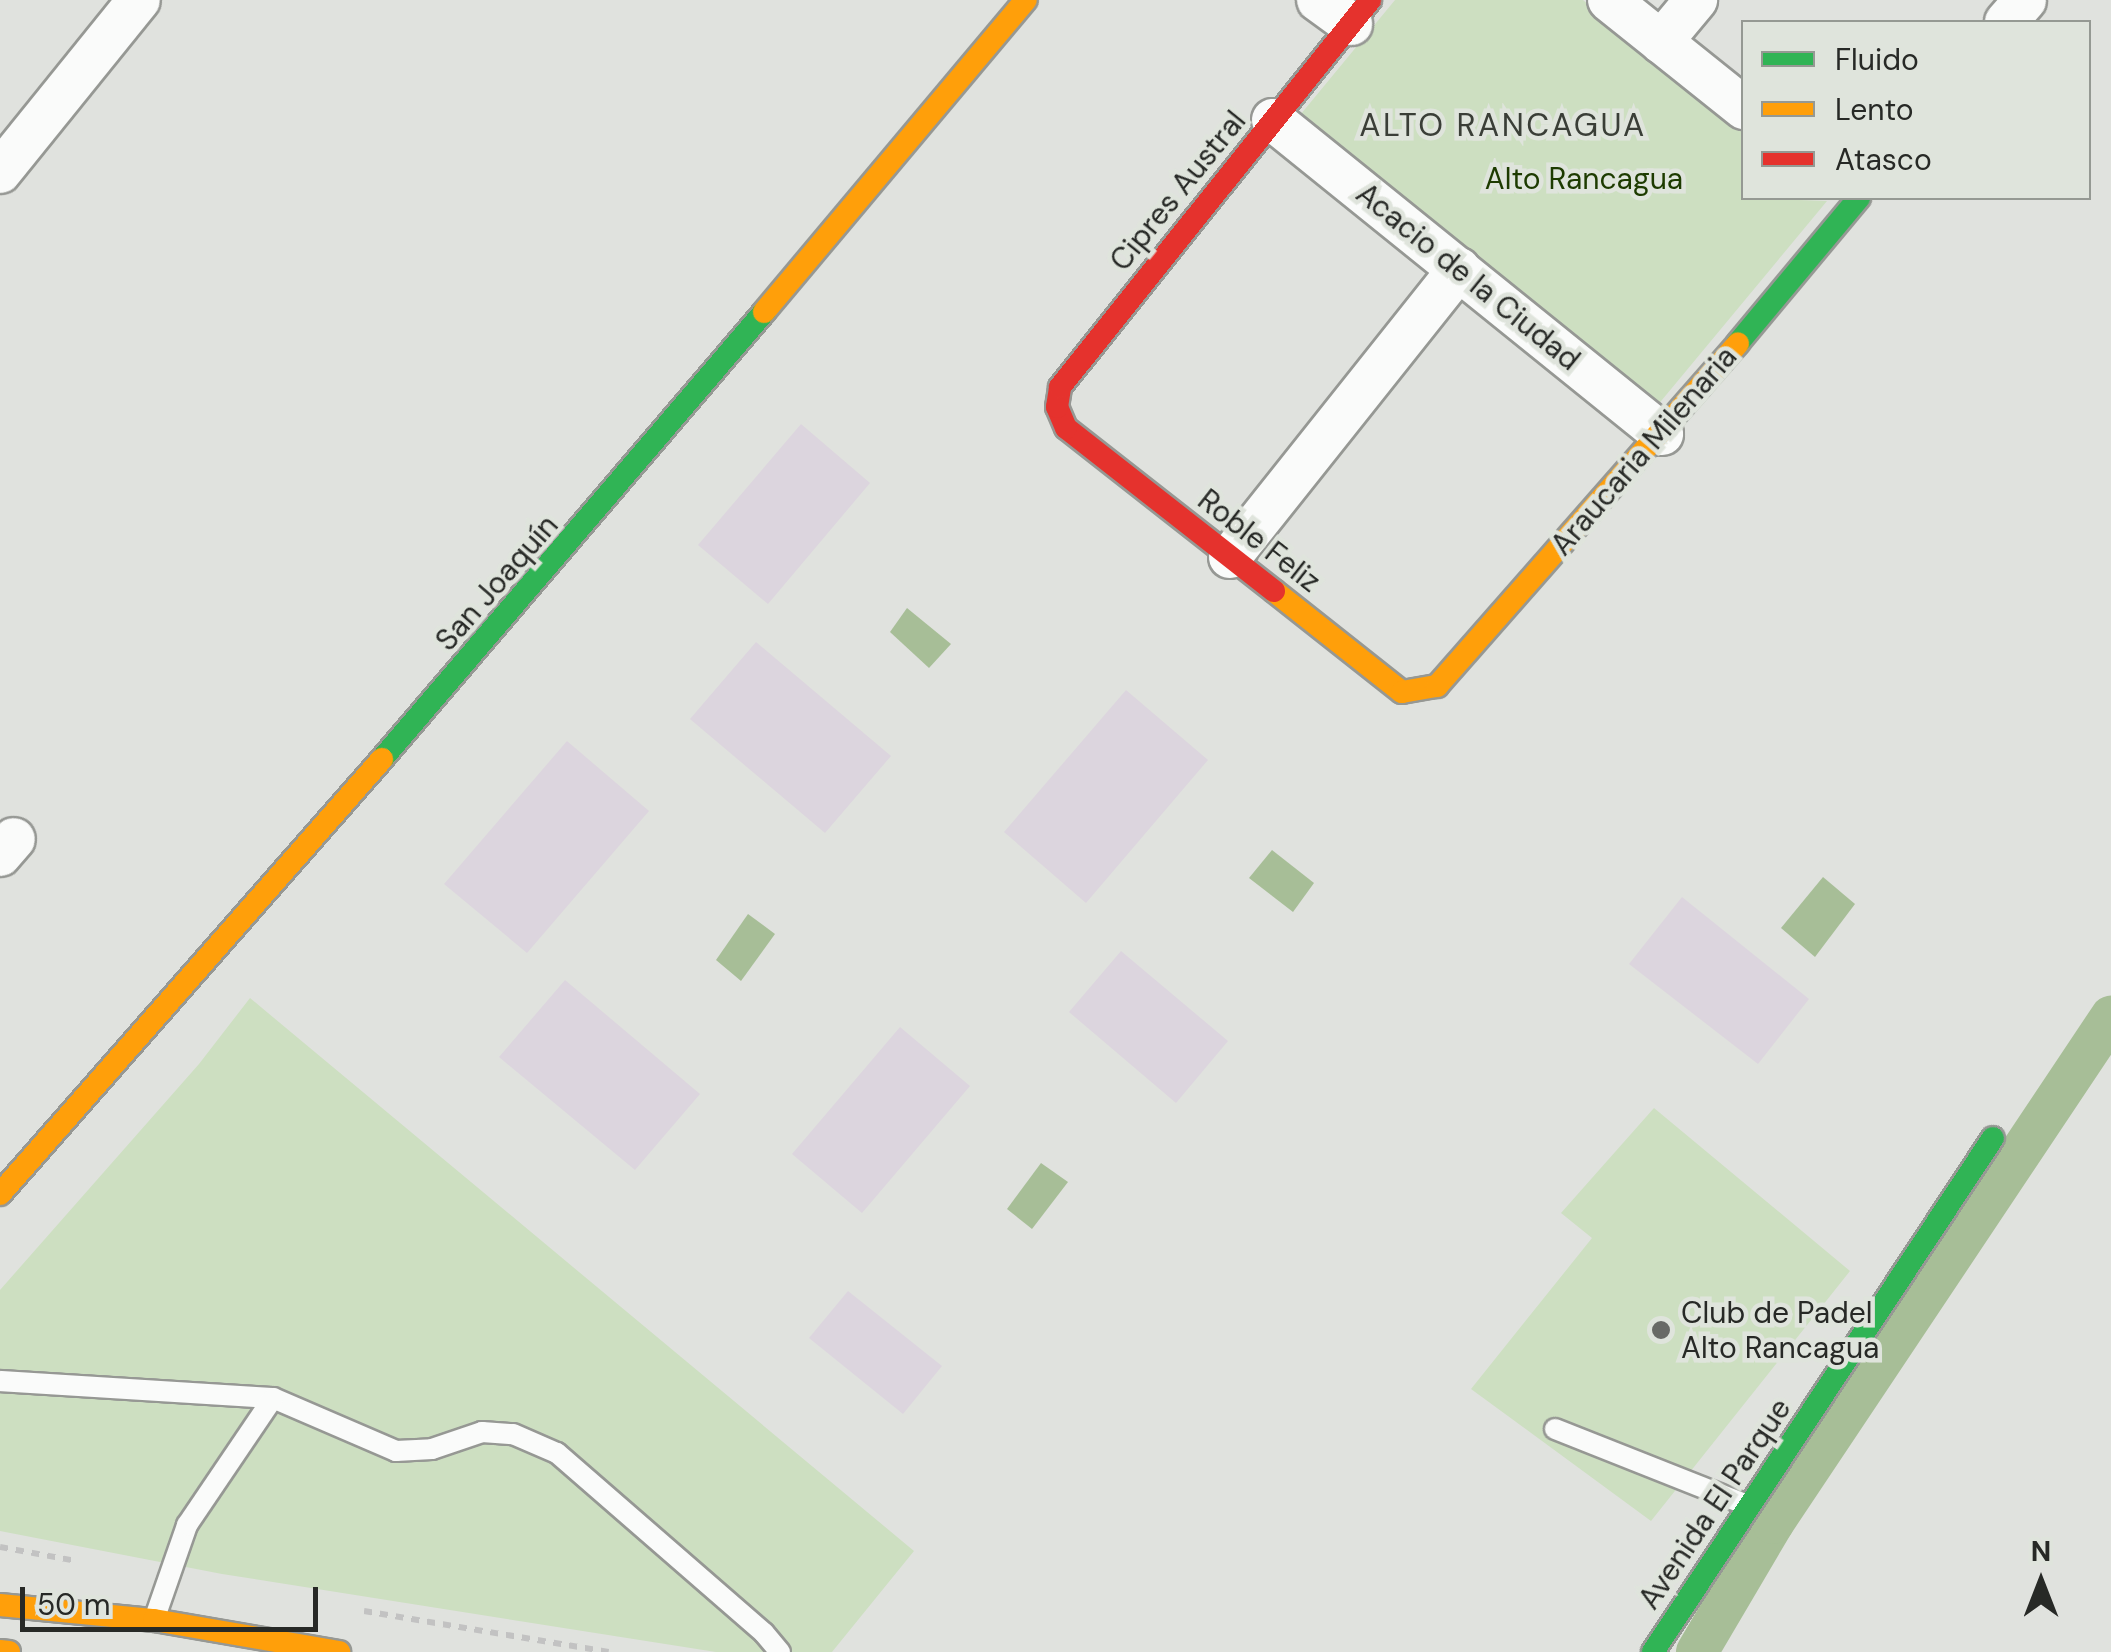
<!DOCTYPE html>
<html>
<head>
<meta charset="utf-8">
<style>
	body { margin:0 }
	#map { position:relative; width:2111px; height:1652px; overflow:hidden; background:#e0e2de; font-family:"DM Sans",sans-serif }
	div>[style] { position:absolute }
	[style*='--x'] { left:calc(var(--x)*1px); top:calc(var(--y)*1px); width:calc(var(--w)*1px); rotate:calc(var(--a)*1deg) }
	.green>* { inset:0; background:#cddfc1 }
	.water>* { inset:0; background:#a7be97 }
	.canal>* { height:42px; margin:-21px; padding:0 21px; transform-origin:21px; border-radius:21px; background:#a7be97 }
	.building>* { inset:0; background:#dcd5de }
	.path>* { height:6px; margin-top:-3px; transform-origin:0; background:repeating-linear-gradient(90deg,#c2c2c2 0 8px,transparent 0 16px) }
	.roads { filter:drop-shadow(2px 0 #969894) drop-shadow(-2px 0 #969894) drop-shadow(0 2px #969894) drop-shadow(0 -2px #969894) }
	.lane>* { height:20px; margin:-10px; padding:0 10px; transform-origin:10px; border-radius:10px; background:#fafbfa }
	.street>* { height:42px; margin:-21px; padding:0 21px; transform-origin:21px; border-radius:21px; background:#fafbfa }
	.fast>* { height:22px; margin:-11px; padding:0 11px; transform-origin:11px; border-radius:11px; background:#30b455 }
	.slow>* { height:22px; margin:-11px; padding:0 11px; transform-origin:11px; border-radius:11px; background:#ff9f0a }
	.jam>* { height:22px; margin:-11px; padding:0 11px; transform-origin:11px; border-radius:11px; background:#e5322d }
	.dots>* { width:28px; height:28px; translate:-50% -50%; box-sizing:border-box; border:5px solid #dfe4dc; border-radius:50% }
	span { translate:-50% -50%; white-space:nowrap; text-align:center; line-height:1.15; -webkit-text-stroke:9px #dfe4dc; paint-order:stroke }
	.park-label { font-size:30px; color:#1d3b00 }
	.street-label { font-size:30px; color:#272926 }
	.poi-label { font-size:30px; color:#272926 }
	.left { translate:0 -50%; text-align:left }
	.neighbourhood-label { font-size:32px; color:#3a3e37; letter-spacing:2.5px }
	.legend { position:absolute; left:1741px; top:20px; width:350px; height:180px; box-sizing:border-box; background:#dfe4dc; border:2px solid #959993; margin:0; padding:12px 18px; list-style:none; font-size:30px; color:#272926 }
	.legend li { display:flex; align-items:center; gap:20px; height:50px }
	.legend b { width:50px; border:2px solid #959993 }
	.north { position:absolute; left:1991px; top:1532px; width:100px; height:100px; -webkit-text-stroke:8px #dfe4dc; paint-order:stroke; rotate:0deg; font-size:28px; font-weight:700; line-height:40px; text-align:center; color:#272926 }
	.north::after { content:''; display:block; margin:auto; width:35px; height:45px; background:#272926; clip-path:polygon(50% 0,100% 100%,50% 72%,0 100%) }
	.scale { position:absolute; left:20px; top:1587px; width:298px; height:45px; box-sizing:border-box; border:5px solid #272926; border-top:0; padding-left:12px; font-size:30px; line-height:35px; white-space:nowrap; color:#272926; -webkit-text-stroke:8px #dfe4dc; paint-order:stroke }
</style>
</head>
<body>
<div id="map">
	<div class="green">
		<div style="clip-path:polygon(1395px 0,1583px 0,1743px 132px,1744px 198px,1827px 201px,1652px 412px,1296px 120px)"></div>
		<div style="clip-path:polygon(250px 998px,914px 1551px,832px 1652px,716px 1652px,222px 1574px,0 1531px,0 1290px,199px 1064px)"></div>
		<div style="clip-path:polygon(1654px 1108px,1850px 1271px,1651px 1521px,1471px 1389px,1592px 1238px,1561px 1213px)"></div>
	</div>
	<div class="water">
		<div style="clip-path:polygon(907px 608px,951px 644px,929px 668px,890px 632px)"></div>
		<div style="clip-path:polygon(1272px 850px,1314px 883px,1293px 912px,1249px 878px)"></div>
		<div style="clip-path:polygon(1823px 877px,1855px 904px,1815px 957px,1781px 928px)"></div>
		<div style="clip-path:polygon(748px 914px,775px 934px,741px 981px,716px 960px)"></div>
		<div style="clip-path:polygon(1041px 1163px,1068px 1182px,1032px 1229px,1007px 1209px)"></div>
	</div>
	<div class="canal">
		<div style="--x:1697;--y:1652;--w:150;--a:-59.5"></div>
		<div style="--x:1773;--y:1523;--w:609;--a:-56.26"></div>
	</div>
	<div class="building">
		<div style="clip-path:polygon(801px 424px,870px 483px,768px 604px,698px 545px)"></div>
		<div style="clip-path:polygon(756px 642px,891px 756px,825px 833px,690px 719px)"></div>
		<div style="clip-path:polygon(1126px 690px,1208px 760px,1086px 903px,1004px 832px)"></div>
		<div style="clip-path:polygon(567px 741px,649px 811px,527px 953px,444px 884px)"></div>
		<div style="clip-path:polygon(1682px 897px,1809px 999px,1758px 1064px,1629px 964px)"></div>
		<div style="clip-path:polygon(1121px 951px,1228px 1041px,1176px 1103px,1069px 1012px)"></div>
		<div style="clip-path:polygon(565px 980px,700px 1094px,635px 1170px,499px 1057px)"></div>
		<div style="clip-path:polygon(900px 1027px,970px 1086px,862px 1213px,792px 1154px)"></div>
		<div style="clip-path:polygon(848px 1291px,942px 1366px,903px 1414px,809px 1338px)"></div>
	</div>
	<div class="path">
		<div style="--x:0;--y:1547;--w:77;--a:10.4"></div>
		<div style="--x:364;--y:1611;--w:248;--a:9.5"></div>
	</div>
	<div class="roads">
		<div class="lane">
			<div style="--x:0;--y:1381;--w:274;--a:3.6"></div>
			<div style="--x:273;--y:1398;--w:134;--a:23.3"></div>
			<div style="--x:396;--y:1451;--w:36;--a:-3"></div>
			<div style="--x:432;--y:1449;--w:53;--a:-18.8"></div>
			<div style="--x:482;--y:1432;--w:31;--a:4"></div>
			<div style="--x:513;--y:1434;--w:48;--a:23.4"></div>
			<div style="--x:557;--y:1453;--w:274;--a:41"></div>
			<div style="--x:764;--y:1633;--w:25;--a:50"></div>
			<div style="--x:1555;--y:1429;--w:209;--a:21.6"></div>
			<div style="--x:154;--y:1620;--w:101;--a:-70.8"></div>
			<div style="--x:187;--y:1525;--w:153;--a:-55.9"></div>
		</div>
		<div class="street">
			<div style="--x:1318;--y:0;--w:41;--a:36"></div>
			<div style="--x:1609;--y:0;--w:173;--a:38.7"></div>
			<div style="--x:2006;--y:22;--w:29;--a:-49"></div>
			<div style="--x:1661;--y:42;--w:55;--a:-50.2"></div>
			<div style="--x:1273;--y:120;--w:500;--a:38.9"></div>
			<div style="--x:0;--y:172;--w:221;--a:-51.1"></div>
			<div style="--x:1230;--y:557;--w:368;--a:-51.5"></div>
			<div style="--x:0;--y:855;--w:21;--a:-49"></div>
		</div>
		<div class="fast">
			<div style="--x:1738;--y:343;--w:189;--a:-50.2"></div>
			<div style="--x:382;--y:759;--w:588;--a:-49.48"></div>
			<div style="--x:1653;--y:1652;--w:616;--a:-56.52"></div>
		</div>
		<div class="slow">
			<div style="--x:764;--y:312;--w:407;--a:-50"></div>
			<div style="--x:1274;--y:591;--w:163;--a:38.3"></div>
			<div style="--x:1402;--y:692;--w:36;--a:-10"></div>
			<div style="--x:1437;--y:686;--w:456;--a:-48.7"></div>
			<div style="--x:0;--y:1194;--w:579;--a:-48.71"></div>
			<div style="--x:0;--y:1605;--w:155;--a:5.6"></div>
			<div style="--x:154;--y:1620;--w:188;--a:9.8"></div>
			<div style="--x:0;--y:1651;--w:9;--a:6"></div>
		</div>
		<div class="jam">
			<div style="--x:1274;--y:591;--w:264;--a:-141.9"></div>
			<div style="--x:1066;--y:428;--w:23;--a:-113"></div>
			<div style="--x:1057;--y:407;--w:20;--a:-81"></div>
			<div style="--x:1060;--y:387;--w:496;--a:-51.3"></div>
		</div>
	</div>
	<div class="dots">
		<div style="left:1661px;top:1330px;background:#686a66"></div>
	</div>
	<div class="park-label">
		<span style="left:1584px;top:179px">Alto Rancagua</span>
	</div>
	<div class="street-label">
		<span style="left:1178px;top:191px;rotate:-51deg">Cipres Austral</span>
		<span style="left:1468px;top:277px;rotate:39deg">Acacio de la Ciudad</span>
		<span style="left:1644px;top:451px;rotate:-49deg">Araucaria Milenaria</span>
		<span style="left:1259px;top:541px;rotate:38deg">Roble Feliz</span>
		<span style="left:497px;top:583px;rotate:-49deg">San Joaquín</span>
		<span style="left:1715px;top:1504px;rotate:-56deg">Avenida El Parque</span>
	</div>
	<div class="poi-label">
		<span class="left" style="left:1681px;top:1330px">Club de Padel<br>Alto Rancagua</span>
	</div>
	<div class="neighbourhood-label">
		<span style="left:1503px;top:125px">ALTO RANCAGUA</span>
	</div>
	<ul class="legend">
	<li><b style="height:12px;background:#30b455"></b>Fluido</li>
	<li><b style="height:12px;background:#ff9f0a"></b>Lento</li>
	<li><b style="height:12px;background:#e5322d"></b>Atasco</li>
	</ul>
	<div class="north">N</div>
	<div class="scale">50 m</div>
</div>
</body>
</html>
